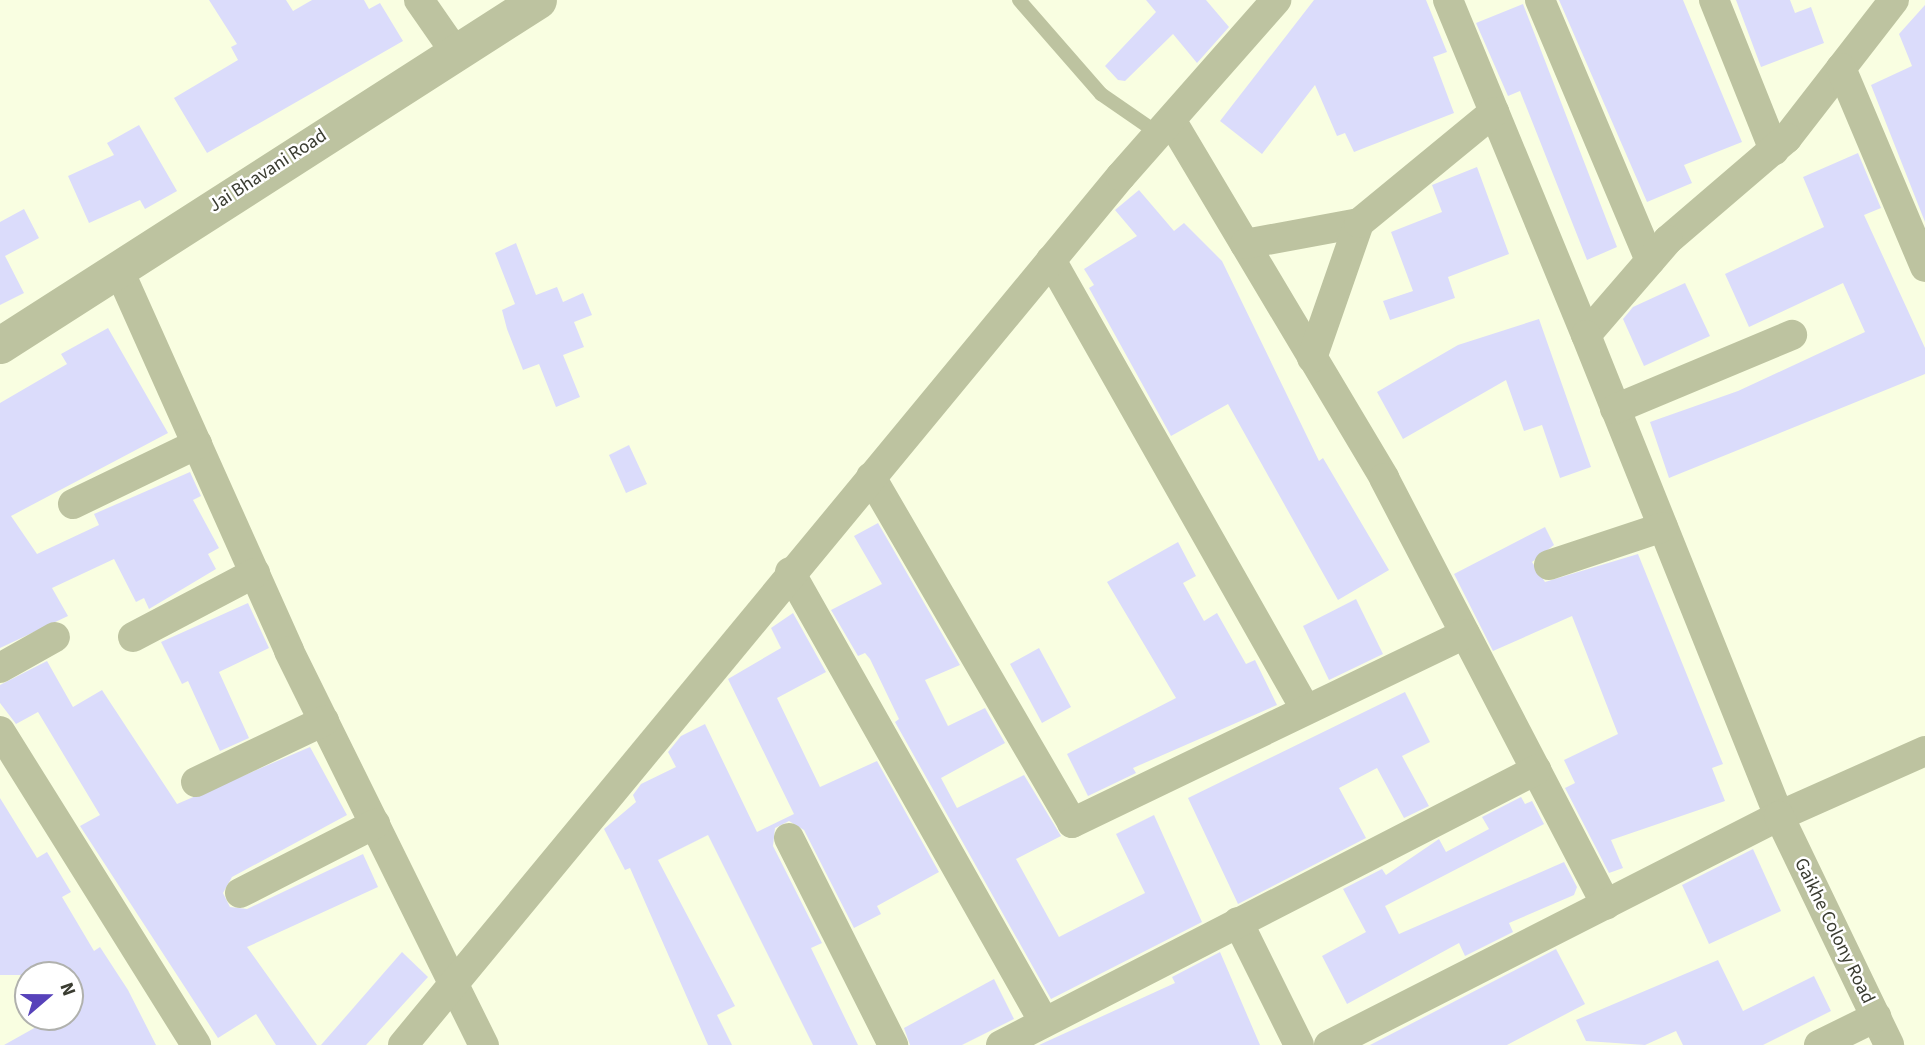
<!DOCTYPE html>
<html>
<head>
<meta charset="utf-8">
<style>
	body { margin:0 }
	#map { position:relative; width:1925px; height:1045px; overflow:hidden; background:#f9fee1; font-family:"Source Sans 3",sans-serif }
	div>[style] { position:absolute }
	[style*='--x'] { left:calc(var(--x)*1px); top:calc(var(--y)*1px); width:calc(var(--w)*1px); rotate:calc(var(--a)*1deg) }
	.building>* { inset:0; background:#dbdcfb }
	.service>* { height:14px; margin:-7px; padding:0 7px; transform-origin:7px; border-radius:7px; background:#bdc3a0 }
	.minor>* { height:30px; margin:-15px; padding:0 15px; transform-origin:15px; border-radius:15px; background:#bdc3a0 }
	.tertiary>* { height:37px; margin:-18.5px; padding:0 18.5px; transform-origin:18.5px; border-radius:18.5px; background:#bdc3a0 }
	span { translate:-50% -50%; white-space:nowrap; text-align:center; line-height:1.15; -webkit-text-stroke:5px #fff; paint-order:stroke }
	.street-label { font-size:19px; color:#3a3c31 }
	.north { position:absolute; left:14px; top:961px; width:70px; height:70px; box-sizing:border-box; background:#fff; border:2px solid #b0b1ad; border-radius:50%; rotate:70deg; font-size:19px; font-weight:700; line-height:28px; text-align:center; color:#3a3c31 }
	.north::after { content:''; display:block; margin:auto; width:24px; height:32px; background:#5742ba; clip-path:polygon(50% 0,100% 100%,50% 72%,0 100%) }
</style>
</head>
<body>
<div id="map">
	<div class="building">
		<div style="clip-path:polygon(209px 0,286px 0,293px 11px,312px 0,364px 0,369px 9px,380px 3px,403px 41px,207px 153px,174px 98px,238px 60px,231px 47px,237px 44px)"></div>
		<div style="clip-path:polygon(1146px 0,1206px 0,1229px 27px,1197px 63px,1173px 34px,1125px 81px,1118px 80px,1105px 66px,1156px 12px)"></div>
		<div style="clip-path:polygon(1314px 0,1426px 0,1447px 52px,1433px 57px,1454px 113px,1354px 152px,1345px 133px,1337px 136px,1315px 85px,1262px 154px,1220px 121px)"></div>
		<div style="clip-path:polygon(1559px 0,1683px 0,1742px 142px,1684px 165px,1692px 183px,1647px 202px)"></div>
		<div style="clip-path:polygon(1736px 0,1790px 0,1795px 13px,1811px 7px,1824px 43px,1761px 67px)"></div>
		<div style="clip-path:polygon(1523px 4px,1617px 247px,1587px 260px,1520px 91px,1508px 96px,1476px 23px)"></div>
		<div style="clip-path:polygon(1925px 5px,1925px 222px,1871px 85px,1912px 66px,1899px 34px)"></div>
		<div style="clip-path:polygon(139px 125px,177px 191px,145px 209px,140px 200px,89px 223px,68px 176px,114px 155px,107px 143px)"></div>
		<div style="clip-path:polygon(1858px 153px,1881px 208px,1864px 215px,1925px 348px,1925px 374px,1669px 478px,1650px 422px,1738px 391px,1865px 332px,1843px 283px,1749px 327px,1725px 274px,1824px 227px,1803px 177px)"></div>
		<div style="clip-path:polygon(1477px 167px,1509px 254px,1448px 277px,1455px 298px,1390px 320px,1383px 301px,1413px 291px,1391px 232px,1442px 212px,1432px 185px)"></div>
		<div style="clip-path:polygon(1139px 190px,1174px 231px,1184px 223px,1222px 261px,1319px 461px,1323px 458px,1389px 570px,1338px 600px,1228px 404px,1171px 436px,1089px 288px,1094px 285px,1084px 269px,1137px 236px,1115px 210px)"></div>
		<div style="clip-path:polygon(24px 209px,39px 238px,5px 256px,24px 293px,0 305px,0 222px)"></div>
		<div style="clip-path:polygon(516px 243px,536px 295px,557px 287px,563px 302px,583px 293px,592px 315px,574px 322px,584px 347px,563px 355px,580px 397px,556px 407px,539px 364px,523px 370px,507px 329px,502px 310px,515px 304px,495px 253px)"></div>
		<div style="clip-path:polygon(1685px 283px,1710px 336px,1644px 366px,1623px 319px,1633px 307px)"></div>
		<div style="clip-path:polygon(1539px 319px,1591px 467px,1560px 478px,1542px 425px,1524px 431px,1506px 380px,1403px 439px,1377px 392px,1458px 345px)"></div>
		<div style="clip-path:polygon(108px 328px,168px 433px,11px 516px,37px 554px,99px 525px,94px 514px,190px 472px,201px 496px,193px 500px,219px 548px,208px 554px,216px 569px,149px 609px,144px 598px,136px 602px,114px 559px,52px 588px,68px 616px,0 648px,0 403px,67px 364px,61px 354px)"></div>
		<div style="clip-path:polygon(629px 445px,647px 484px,626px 493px,609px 455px)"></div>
		<div style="clip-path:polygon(878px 523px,960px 665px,925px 680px,948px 726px,985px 708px,1005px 743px,941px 778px,957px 808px,1024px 775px,1061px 836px,1016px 859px,1059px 937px,1145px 893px,1116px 834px,1154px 815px,1202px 922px,1051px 999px,895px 722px,899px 719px,870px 659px,865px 653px,858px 656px,831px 610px,882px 584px,854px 536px)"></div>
		<div style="clip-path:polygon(1545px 527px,1554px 545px,1532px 562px,1545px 582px,1638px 554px,1723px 764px,1712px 768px,1725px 801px,1611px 840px,1623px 868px,1609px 873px,1565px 788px,1575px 783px,1564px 760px,1618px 734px,1572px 616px,1493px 651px,1454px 574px)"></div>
		<div style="clip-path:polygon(1178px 542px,1196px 576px,1183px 583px,1204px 621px,1217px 613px,1246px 664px,1255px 660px,1277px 705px,1133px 768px,1136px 773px,1088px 796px,1067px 754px,1176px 698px,1107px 582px)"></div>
		<div style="clip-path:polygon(1356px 599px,1383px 654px,1329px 680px,1303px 626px)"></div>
		<div style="clip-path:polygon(248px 603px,269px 648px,219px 672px,249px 738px,220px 751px,188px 681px,182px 684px,161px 642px)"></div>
		<div style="clip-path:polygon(793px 613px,826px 672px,777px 698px,820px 787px,877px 761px,939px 872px,877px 906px,881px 914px,854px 928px,804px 830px,789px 821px,775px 828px,773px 846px,822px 943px,811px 948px,858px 1045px,813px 1045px,708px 835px,658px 860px,735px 1006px,717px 1015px,732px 1045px,708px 1045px,630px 868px,625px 870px,604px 829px,636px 802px,633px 795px,641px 784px,676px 767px,668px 752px,681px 736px,705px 724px,757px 832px,794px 814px,728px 679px,781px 648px,771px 628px)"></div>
		<div style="clip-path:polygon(1039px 648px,1071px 707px,1042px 723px,1010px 664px)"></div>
		<div style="clip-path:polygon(47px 661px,73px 707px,102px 690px,177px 804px,310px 747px,347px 815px,232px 877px,223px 893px,230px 907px,247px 909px,363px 854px,378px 887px,247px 947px,317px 1045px,276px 1045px,256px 1014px,218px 1038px,80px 826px,100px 815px,38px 712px,16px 724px,0 703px,0 685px)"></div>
		<div style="clip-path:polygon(1405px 692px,1430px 742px,1402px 756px,1429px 806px,1404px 818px,1377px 768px,1339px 788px,1366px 838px,1238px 904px,1188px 798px)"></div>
		<div style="clip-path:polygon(1521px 797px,1525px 804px,1532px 801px,1544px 824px,1385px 906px,1399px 934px,1564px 862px,1577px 887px,1574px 895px,1509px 923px,1513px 932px,1465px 956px,1459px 943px,1347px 1004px,1322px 956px,1366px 932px,1343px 889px,1382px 869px,1386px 875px,1439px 839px,1446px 852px,1489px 829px,1482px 817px)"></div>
		<div style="clip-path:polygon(0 798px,37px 858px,47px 852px,71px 892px,62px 897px,94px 951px,100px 947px,128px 990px,156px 1045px,4px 1045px,54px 1017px,70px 1017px,70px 975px,0 975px)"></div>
		<div style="clip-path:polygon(1753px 849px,1781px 911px,1709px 944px,1682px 885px)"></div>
		<div style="clip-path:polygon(1556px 949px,1585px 1004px,1507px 1045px,1370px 1045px)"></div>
		<div style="clip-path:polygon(402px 952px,428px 977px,366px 1045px,321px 1045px)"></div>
		<div style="clip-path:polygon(1220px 952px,1260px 1045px,1039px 1045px,1175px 983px,1172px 977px)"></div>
		<div style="clip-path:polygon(1718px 960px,1743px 1011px,1814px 976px,1831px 1011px,1763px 1045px,1683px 1045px,1676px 1031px,1645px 1045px,1586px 1041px,1576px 1020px)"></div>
		<div style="clip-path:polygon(994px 979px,1014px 1019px,962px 1045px,910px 1045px,904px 1028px)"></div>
	</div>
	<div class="service">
		<div style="--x:1019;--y:0;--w:125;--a:48.9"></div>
		<div style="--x:1101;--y:94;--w:70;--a:34.6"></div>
	</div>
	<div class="minor">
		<div style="--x:419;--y:0;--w:60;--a:55.2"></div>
		<div style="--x:1448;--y:0;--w:362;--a:67.6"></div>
		<div style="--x:1540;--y:0;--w:283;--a:67.1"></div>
		<div style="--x:1714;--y:0;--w:162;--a:68.2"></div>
		<div style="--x:1894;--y:0;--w:175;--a:127.8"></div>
		<div style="--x:1787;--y:138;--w:157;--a:139.4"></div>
		<div style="--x:1668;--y:240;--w:125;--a:130.8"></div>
		<div style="--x:1586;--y:335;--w:518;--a:68.14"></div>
		<div style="--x:1779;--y:816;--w:160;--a:-24"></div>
		<div style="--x:1841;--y:68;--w:216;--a:67.1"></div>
		<div style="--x:1171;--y:120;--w:417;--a:59.2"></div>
		<div style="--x:1384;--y:478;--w:481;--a:62.5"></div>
		<div style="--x:1245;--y:244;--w:116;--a:-10.4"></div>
		<div style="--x:1051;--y:260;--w:517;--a:60.46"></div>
		<div style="--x:118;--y:268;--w:419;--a:65.9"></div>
		<div style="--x:289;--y:651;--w:440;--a:63.7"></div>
		<div style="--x:1312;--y:358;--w:143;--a:-70.8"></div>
		<div style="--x:1359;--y:223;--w:175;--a:-39.4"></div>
		<div style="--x:1615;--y:409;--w:192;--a:-22.7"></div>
		<div style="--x:871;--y:477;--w:400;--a:59.8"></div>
		<div style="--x:1072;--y:823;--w:436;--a:-25.7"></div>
		<div style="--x:73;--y:504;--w:138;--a:-25.8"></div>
		<div style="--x:1549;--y:565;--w:120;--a:-18.4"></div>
		<div style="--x:790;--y:572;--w:517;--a:60.56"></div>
		<div style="--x:133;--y:637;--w:138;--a:-27.7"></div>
		<div style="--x:0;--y:668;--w:63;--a:-29.4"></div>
		<div style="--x:0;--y:731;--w:370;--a:58"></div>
		<div style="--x:196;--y:782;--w:142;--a:-25.5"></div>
		<div style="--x:789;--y:838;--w:232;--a:63.3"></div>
		<div style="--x:240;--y:893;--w:152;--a:-27.1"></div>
		<div style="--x:1238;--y:922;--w:137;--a:63.6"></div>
		<div style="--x:403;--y:1045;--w:1127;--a:-50.44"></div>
		<div style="--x:1121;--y:176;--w:235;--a:-48.6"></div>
		<div style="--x:1001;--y:1045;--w:602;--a:-27.2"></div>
		<div style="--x:1329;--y:1045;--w:505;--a:-26.97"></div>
		<div style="--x:1779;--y:816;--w:254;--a:64.3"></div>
		<div style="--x:1819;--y:1045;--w:64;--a:-26.2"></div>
	</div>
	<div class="tertiary">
		<div style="--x:0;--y:345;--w:639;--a:-32.67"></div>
	</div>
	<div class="street-label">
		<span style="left:268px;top:171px;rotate:-33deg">Jai Bhavani Road</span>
		<span style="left:1834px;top:931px;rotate:64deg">Gaikhe Colony Road</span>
	</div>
	<div class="north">N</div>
</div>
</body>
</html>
